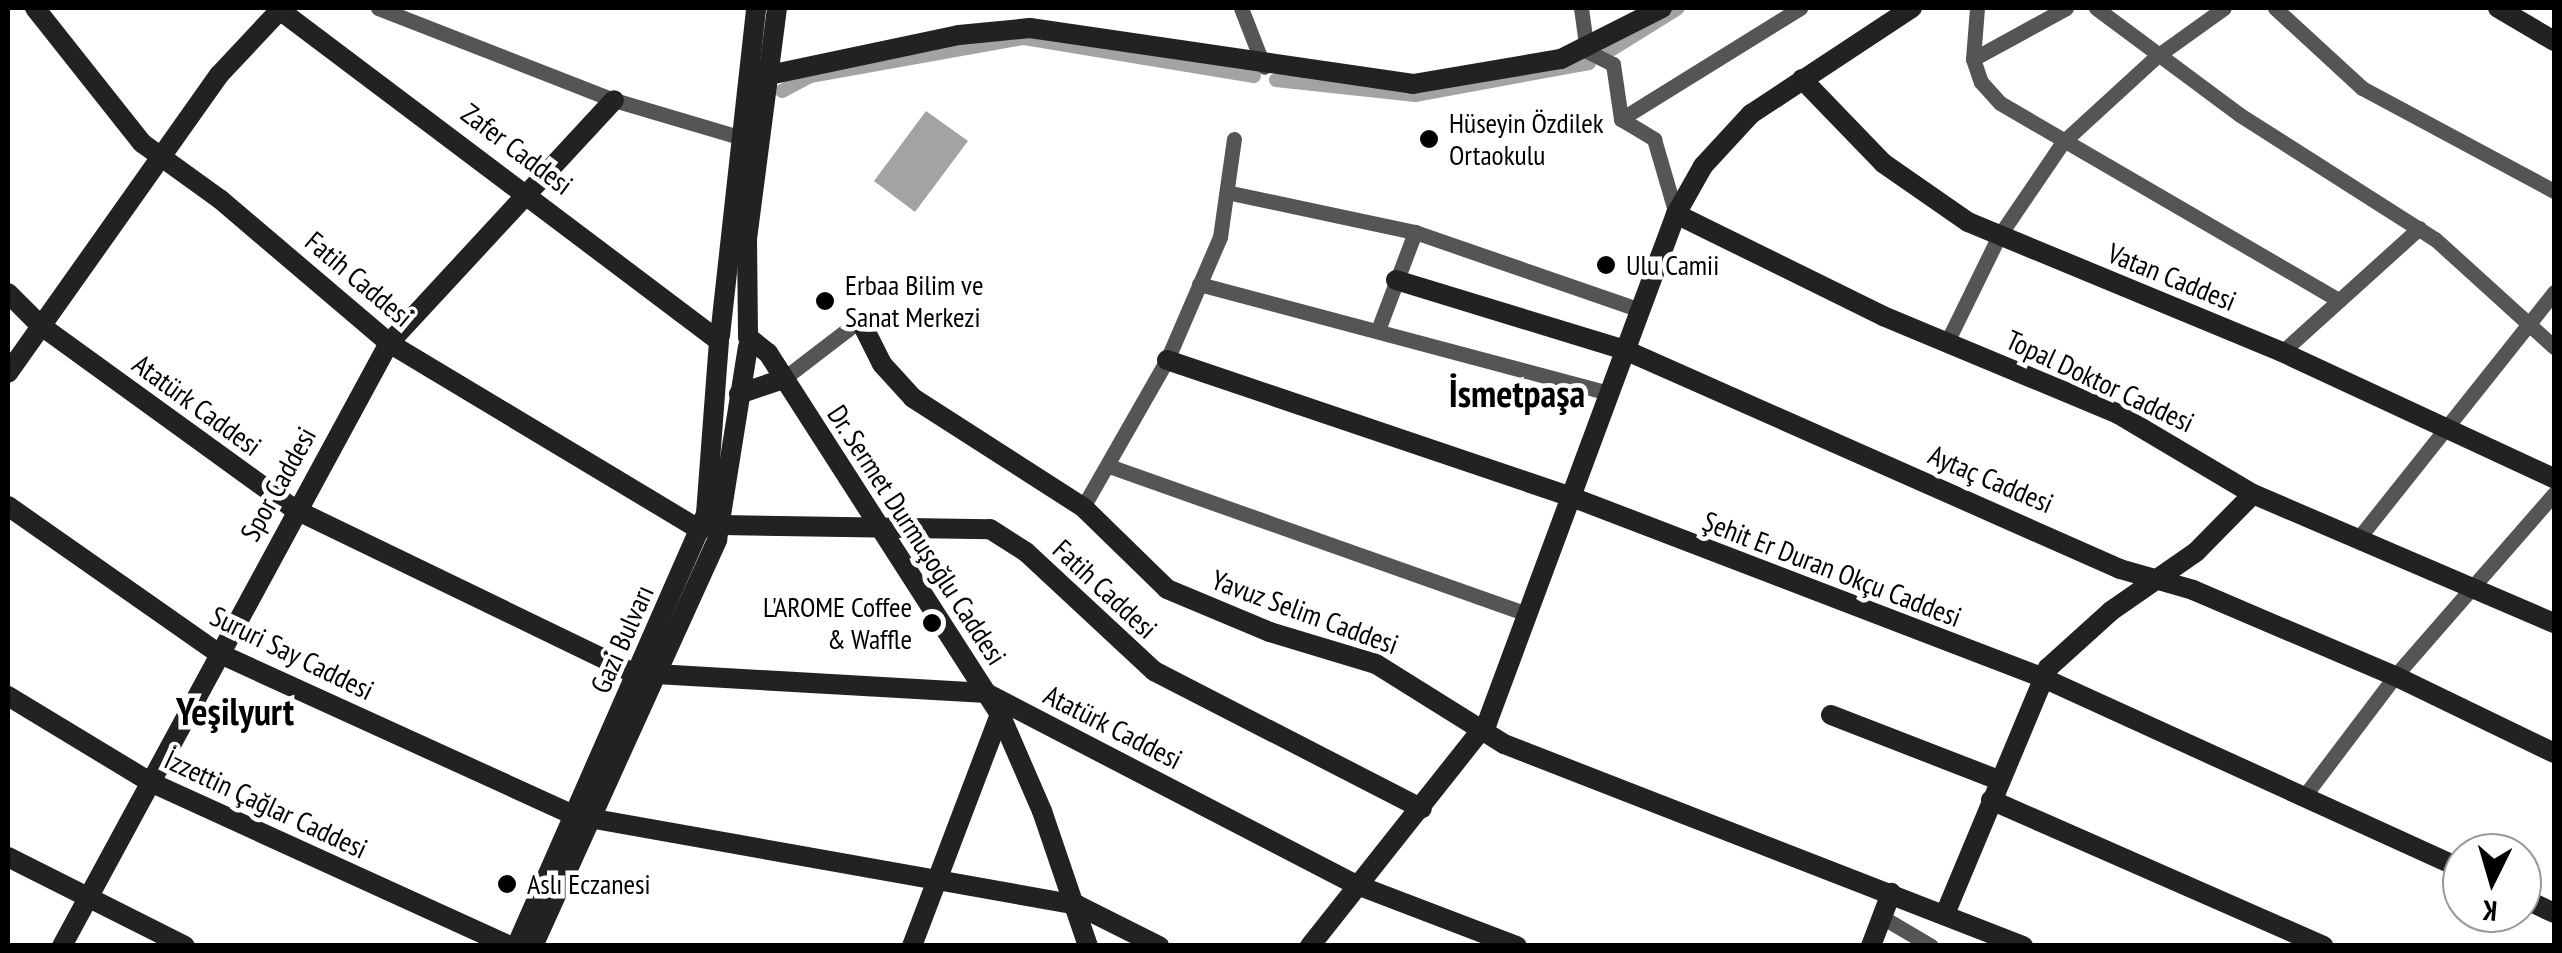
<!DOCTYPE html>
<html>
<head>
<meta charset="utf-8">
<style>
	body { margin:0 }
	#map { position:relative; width:2562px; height:953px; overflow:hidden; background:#fff; font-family:"PT Sans Narrow",sans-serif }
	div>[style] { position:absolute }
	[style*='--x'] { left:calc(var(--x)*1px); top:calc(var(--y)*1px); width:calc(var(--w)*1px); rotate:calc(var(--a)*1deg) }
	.water>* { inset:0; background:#a3a3a3 }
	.canal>* { height:14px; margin:-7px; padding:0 7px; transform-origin:7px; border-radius:7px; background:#a3a3a3 }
	.street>* { height:15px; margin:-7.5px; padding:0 7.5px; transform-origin:7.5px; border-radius:7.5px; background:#555 }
	.secondary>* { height:20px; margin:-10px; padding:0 10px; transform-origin:10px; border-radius:10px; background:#222 }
	.dots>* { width:28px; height:28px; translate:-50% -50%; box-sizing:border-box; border:5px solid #fff; border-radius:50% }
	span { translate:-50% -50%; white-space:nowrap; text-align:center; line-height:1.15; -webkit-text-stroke:9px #fff; paint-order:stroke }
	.poi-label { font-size:28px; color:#000 }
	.left { translate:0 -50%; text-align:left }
	.right { translate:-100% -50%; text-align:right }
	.street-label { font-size:28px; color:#000 }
	.district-label { font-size:38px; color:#000; font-weight:700 }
	.frame { position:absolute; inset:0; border:10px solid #000; pointer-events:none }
	.north { position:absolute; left:2442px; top:833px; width:100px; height:100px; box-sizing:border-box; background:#fff; border:2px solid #999; border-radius:50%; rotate:185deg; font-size:28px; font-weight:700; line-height:40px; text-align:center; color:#000 }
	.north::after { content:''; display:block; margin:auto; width:35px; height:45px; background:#000; clip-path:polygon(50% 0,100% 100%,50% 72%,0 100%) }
</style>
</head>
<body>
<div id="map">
	<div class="water">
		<div style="clip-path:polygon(926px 111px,968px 141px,915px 212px,874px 181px)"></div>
	</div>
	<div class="canal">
		<div style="--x:1609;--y:51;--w:81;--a:-31.9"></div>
		<div style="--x:1276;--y:80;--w:140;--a:6.2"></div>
		<div style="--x:1415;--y:95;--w:177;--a:-10.4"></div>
		<div style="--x:782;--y:91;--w:32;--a:-28"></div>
		<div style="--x:810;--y:76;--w:217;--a:-10.1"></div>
		<div style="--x:1024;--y:38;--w:233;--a:9.4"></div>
	</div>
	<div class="street">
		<div style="--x:378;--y:8;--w:253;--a:21.3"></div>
		<div style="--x:614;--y:100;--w:130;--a:16.5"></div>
		<div style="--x:1241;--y:8;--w:63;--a:68.7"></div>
		<div style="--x:1581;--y:8;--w:43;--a:82.1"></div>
		<div style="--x:1587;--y:51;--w:29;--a:27"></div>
		<div style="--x:1613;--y:64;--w:56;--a:81.7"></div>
		<div style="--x:1621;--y:119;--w:39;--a:31"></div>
		<div style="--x:1654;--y:139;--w:78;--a:73.7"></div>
		<div style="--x:1977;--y:8;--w:51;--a:94.5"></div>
		<div style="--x:1973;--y:59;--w:24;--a:71"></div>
		<div style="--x:1981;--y:82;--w:28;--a:48"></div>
		<div style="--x:2000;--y:103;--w:392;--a:30.2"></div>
		<div style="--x:2096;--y:8;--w:179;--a:36.6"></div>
		<div style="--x:2240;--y:115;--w:231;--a:32.5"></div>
		<div style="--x:2435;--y:239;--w:161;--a:42.2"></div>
		<div style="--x:2275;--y:8;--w:118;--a:42.6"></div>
		<div style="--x:2362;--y:88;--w:218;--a:28.2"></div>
		<div style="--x:1973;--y:59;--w:106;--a:-28.7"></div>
		<div style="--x:1621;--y:119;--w:211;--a:-31.8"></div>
		<div style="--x:1231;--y:193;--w:188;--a:12"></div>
		<div style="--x:1415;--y:232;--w:238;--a:19.1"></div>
		<div style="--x:1199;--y:284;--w:423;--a:14.9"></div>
		<div style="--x:1378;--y:330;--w:105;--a:-69.3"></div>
		<div style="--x:1946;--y:344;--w:120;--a:-63.9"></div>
		<div style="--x:1999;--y:236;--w:114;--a:-55.8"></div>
		<div style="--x:2063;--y:142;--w:127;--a:-42.5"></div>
		<div style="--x:2157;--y:56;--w:82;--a:-35.6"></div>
		<div style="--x:2282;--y:352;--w:185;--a:-42.1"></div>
		<div style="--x:783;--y:379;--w:97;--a:-37.5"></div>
		<div style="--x:1109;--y:466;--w:444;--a:19.5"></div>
		<div style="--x:1083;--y:507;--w:169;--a:-60.3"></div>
		<div style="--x:1167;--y:360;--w:134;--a:-66.7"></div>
		<div style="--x:1220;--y:237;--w:99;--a:-81.9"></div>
		<div style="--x:2357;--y:540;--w:317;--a:-51.5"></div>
		<div style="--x:2305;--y:795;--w:149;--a:-52.9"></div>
		<div style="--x:2395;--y:676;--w:242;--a:-48.9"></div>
		<div style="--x:1882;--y:917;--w:57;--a:30.6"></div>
	</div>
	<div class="secondary">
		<div style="--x:35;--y:8;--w:172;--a:51.6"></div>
		<div style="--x:142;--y:143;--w:97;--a:35.8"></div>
		<div style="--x:221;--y:200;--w:221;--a:40.4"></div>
		<div style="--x:389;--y:343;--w:363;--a:31"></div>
		<div style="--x:277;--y:8;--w:553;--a:36.99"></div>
		<div style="--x:719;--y:341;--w:173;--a:94.3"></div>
		<div style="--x:706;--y:514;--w:472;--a:113.7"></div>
		<div style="--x:777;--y:8;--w:232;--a:97.4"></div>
		<div style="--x:747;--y:238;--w:99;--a:89.4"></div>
		<div style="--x:748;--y:337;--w:26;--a:39"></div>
		<div style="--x:768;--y:353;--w:429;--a:57.3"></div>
		<div style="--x:1000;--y:714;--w:106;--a:66.6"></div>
		<div style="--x:1042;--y:811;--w:143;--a:71.2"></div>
		<div style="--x:2498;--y:8;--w:65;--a:30.5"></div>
		<div style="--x:769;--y:75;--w:194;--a:-11.9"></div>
		<div style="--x:959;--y:35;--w:71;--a:-5.6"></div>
		<div style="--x:1030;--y:28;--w:387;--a:8.3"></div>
		<div style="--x:1413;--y:84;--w:150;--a:-9.6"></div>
		<div style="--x:1561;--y:59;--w:113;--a:-26.8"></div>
		<div style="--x:1802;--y:79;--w:117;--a:46"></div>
		<div style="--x:1883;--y:163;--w:103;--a:34.8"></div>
		<div style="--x:1968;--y:222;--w:340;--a:22.5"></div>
		<div style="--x:2282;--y:352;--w:300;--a:24.9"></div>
		<div style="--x:1676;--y:214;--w:231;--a:26.2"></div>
		<div style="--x:1883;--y:316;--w:255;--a:22.6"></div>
		<div style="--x:2118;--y:414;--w:157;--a:30.7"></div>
		<div style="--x:2253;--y:494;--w:327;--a:23.2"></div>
		<div style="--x:1396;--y:280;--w:239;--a:17"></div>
		<div style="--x:1625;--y:350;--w:541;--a:23.87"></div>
		<div style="--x:2120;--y:569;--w:76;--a:16"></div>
		<div style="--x:2193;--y:590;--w:220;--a:23.1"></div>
		<div style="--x:2395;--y:676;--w:177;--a:25.8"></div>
		<div style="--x:8;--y:293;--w:45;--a:45"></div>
		<div style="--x:40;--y:325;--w:316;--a:35.9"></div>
		<div style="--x:296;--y:510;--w:379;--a:25.8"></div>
		<div style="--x:860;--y:320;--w:49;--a:63.4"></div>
		<div style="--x:882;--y:364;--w:46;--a:47.6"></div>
		<div style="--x:913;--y:398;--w:202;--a:32.7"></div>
		<div style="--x:1083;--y:507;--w:117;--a:44.3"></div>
		<div style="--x:1167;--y:589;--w:112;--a:22.7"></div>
		<div style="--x:1270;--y:632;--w:111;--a:16.8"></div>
		<div style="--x:1376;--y:664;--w:151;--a:32"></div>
		<div style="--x:1504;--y:744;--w:557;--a:21.27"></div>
		<div style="--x:720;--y:336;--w:330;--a:-83.7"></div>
		<div style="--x:1167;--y:360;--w:424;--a:18.7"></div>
		<div style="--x:1569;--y:496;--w:506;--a:20.98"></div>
		<div style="--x:2041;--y:677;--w:463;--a:24.5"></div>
		<div style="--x:8;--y:373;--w:365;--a:-54.7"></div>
		<div style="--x:219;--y:75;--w:92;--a:-46.8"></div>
		<div style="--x:739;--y:394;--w:46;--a:-18.8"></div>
		<div style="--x:8;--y:506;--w:256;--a:35"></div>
		<div style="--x:218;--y:653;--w:389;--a:24.5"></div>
		<div style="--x:722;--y:525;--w:268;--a:0.9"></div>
		<div style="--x:990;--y:529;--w:43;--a:32.6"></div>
		<div style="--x:1026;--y:552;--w:175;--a:42.9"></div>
		<div style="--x:1154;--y:671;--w:301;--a:27.2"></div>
		<div style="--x:656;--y:674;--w:331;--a:3.3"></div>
		<div style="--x:986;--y:693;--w:418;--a:27.4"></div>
		<div style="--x:1357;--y:885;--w:171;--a:20.9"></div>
		<div style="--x:8;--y:696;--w:166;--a:31.2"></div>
		<div style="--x:150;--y:782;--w:396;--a:24.5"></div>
		<div style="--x:1831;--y:715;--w:180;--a:21.2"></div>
		<div style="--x:1991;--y:800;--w:363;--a:23.7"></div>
		<div style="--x:589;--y:818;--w:496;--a:10.1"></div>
		<div style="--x:1077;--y:905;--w:92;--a:26.6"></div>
		<div style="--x:8;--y:857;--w:198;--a:26.7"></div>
		<div style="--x:2522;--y:898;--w:35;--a:25"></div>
		<div style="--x:1945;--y:914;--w:267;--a:-67.3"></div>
		<div style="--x:2048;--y:668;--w:85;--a:-42.1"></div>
		<div style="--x:2111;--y:611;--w:103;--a:-34.8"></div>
		<div style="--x:2196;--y:552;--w:81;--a:-45.5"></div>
		<div style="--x:62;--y:946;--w:686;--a:-61.53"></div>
		<div style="--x:389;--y:343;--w:331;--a:-47.2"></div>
		<div style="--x:533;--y:946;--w:446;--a:-65.6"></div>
		<div style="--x:717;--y:540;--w:196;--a:-80.9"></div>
		<div style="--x:912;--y:946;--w:248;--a:-69.2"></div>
		<div style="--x:1310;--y:946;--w:285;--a:-51.6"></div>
		<div style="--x:1487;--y:723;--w:543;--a:-69.63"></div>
		<div style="--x:1676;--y:214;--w:55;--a:-60.6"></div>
		<div style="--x:1703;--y:166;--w:71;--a:-47.3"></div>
		<div style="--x:1751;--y:114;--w:193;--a:-33.4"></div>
		<div style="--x:1871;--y:946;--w:57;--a:-69.3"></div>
	</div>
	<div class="dots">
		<div style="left:1429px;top:139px;background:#000"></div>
		<div style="left:1606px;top:265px;background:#000"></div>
		<div style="left:825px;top:301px;background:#000"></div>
		<div style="left:932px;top:623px;background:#000"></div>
		<div style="left:507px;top:884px;background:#000"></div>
	</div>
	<div class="poi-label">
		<span class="left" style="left:1449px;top:139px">Hüseyin Özdilek<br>Ortaokulu</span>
		<span class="left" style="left:1626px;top:265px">Ulu Camii</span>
		<span class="left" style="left:845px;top:301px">Erbaa Bilim ve<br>Sanat Merkezi</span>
		<span class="right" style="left:912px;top:623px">L'AROME Coffee<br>&amp; Waffle</span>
		<span class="left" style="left:527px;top:884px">Aslı Eczanesi</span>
	</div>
	<div class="street-label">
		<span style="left:517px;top:149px;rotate:37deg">Zafer Caddesi</span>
		<span style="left:2172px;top:277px;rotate:22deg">Vatan Caddesi</span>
		<span style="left:359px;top:279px;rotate:40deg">Fatih Caddesi</span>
		<span style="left:2100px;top:381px;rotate:25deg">Topal Doktor Caddesi</span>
		<span style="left:197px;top:405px;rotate:36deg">Atatürk Caddesi</span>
		<span style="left:1991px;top:479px;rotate:23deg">Aytaç Caddesi</span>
		<span style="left:278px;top:484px;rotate:-61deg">Spor Caddesi</span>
		<span style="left:917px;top:535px;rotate:57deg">Dr. Sermet Durmuşoğlu Caddesi</span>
		<span style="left:1832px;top:569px;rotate:21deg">Şehit Er Duran Okçu Caddesi</span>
		<span style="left:1105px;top:589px;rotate:43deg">Fatih Caddesi</span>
		<span style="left:1305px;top:612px;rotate:20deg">Yavuz Selim Caddesi</span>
		<span style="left:622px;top:639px;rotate:-66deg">Gazi Bulvarı</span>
		<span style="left:292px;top:653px;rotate:26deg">Sururi Say Caddesi</span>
		<span style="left:1113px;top:727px;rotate:27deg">Atatürk Caddesi</span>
		<span style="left:266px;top:804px;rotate:25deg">İzzettin Çağlar Caddesi</span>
	</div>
	<div class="district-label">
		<span style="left:1517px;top:393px">İsmetpaşa</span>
		<span style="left:235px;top:711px">Yeşilyurt</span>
	</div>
	<div class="frame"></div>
	<div class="north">K</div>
</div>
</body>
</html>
